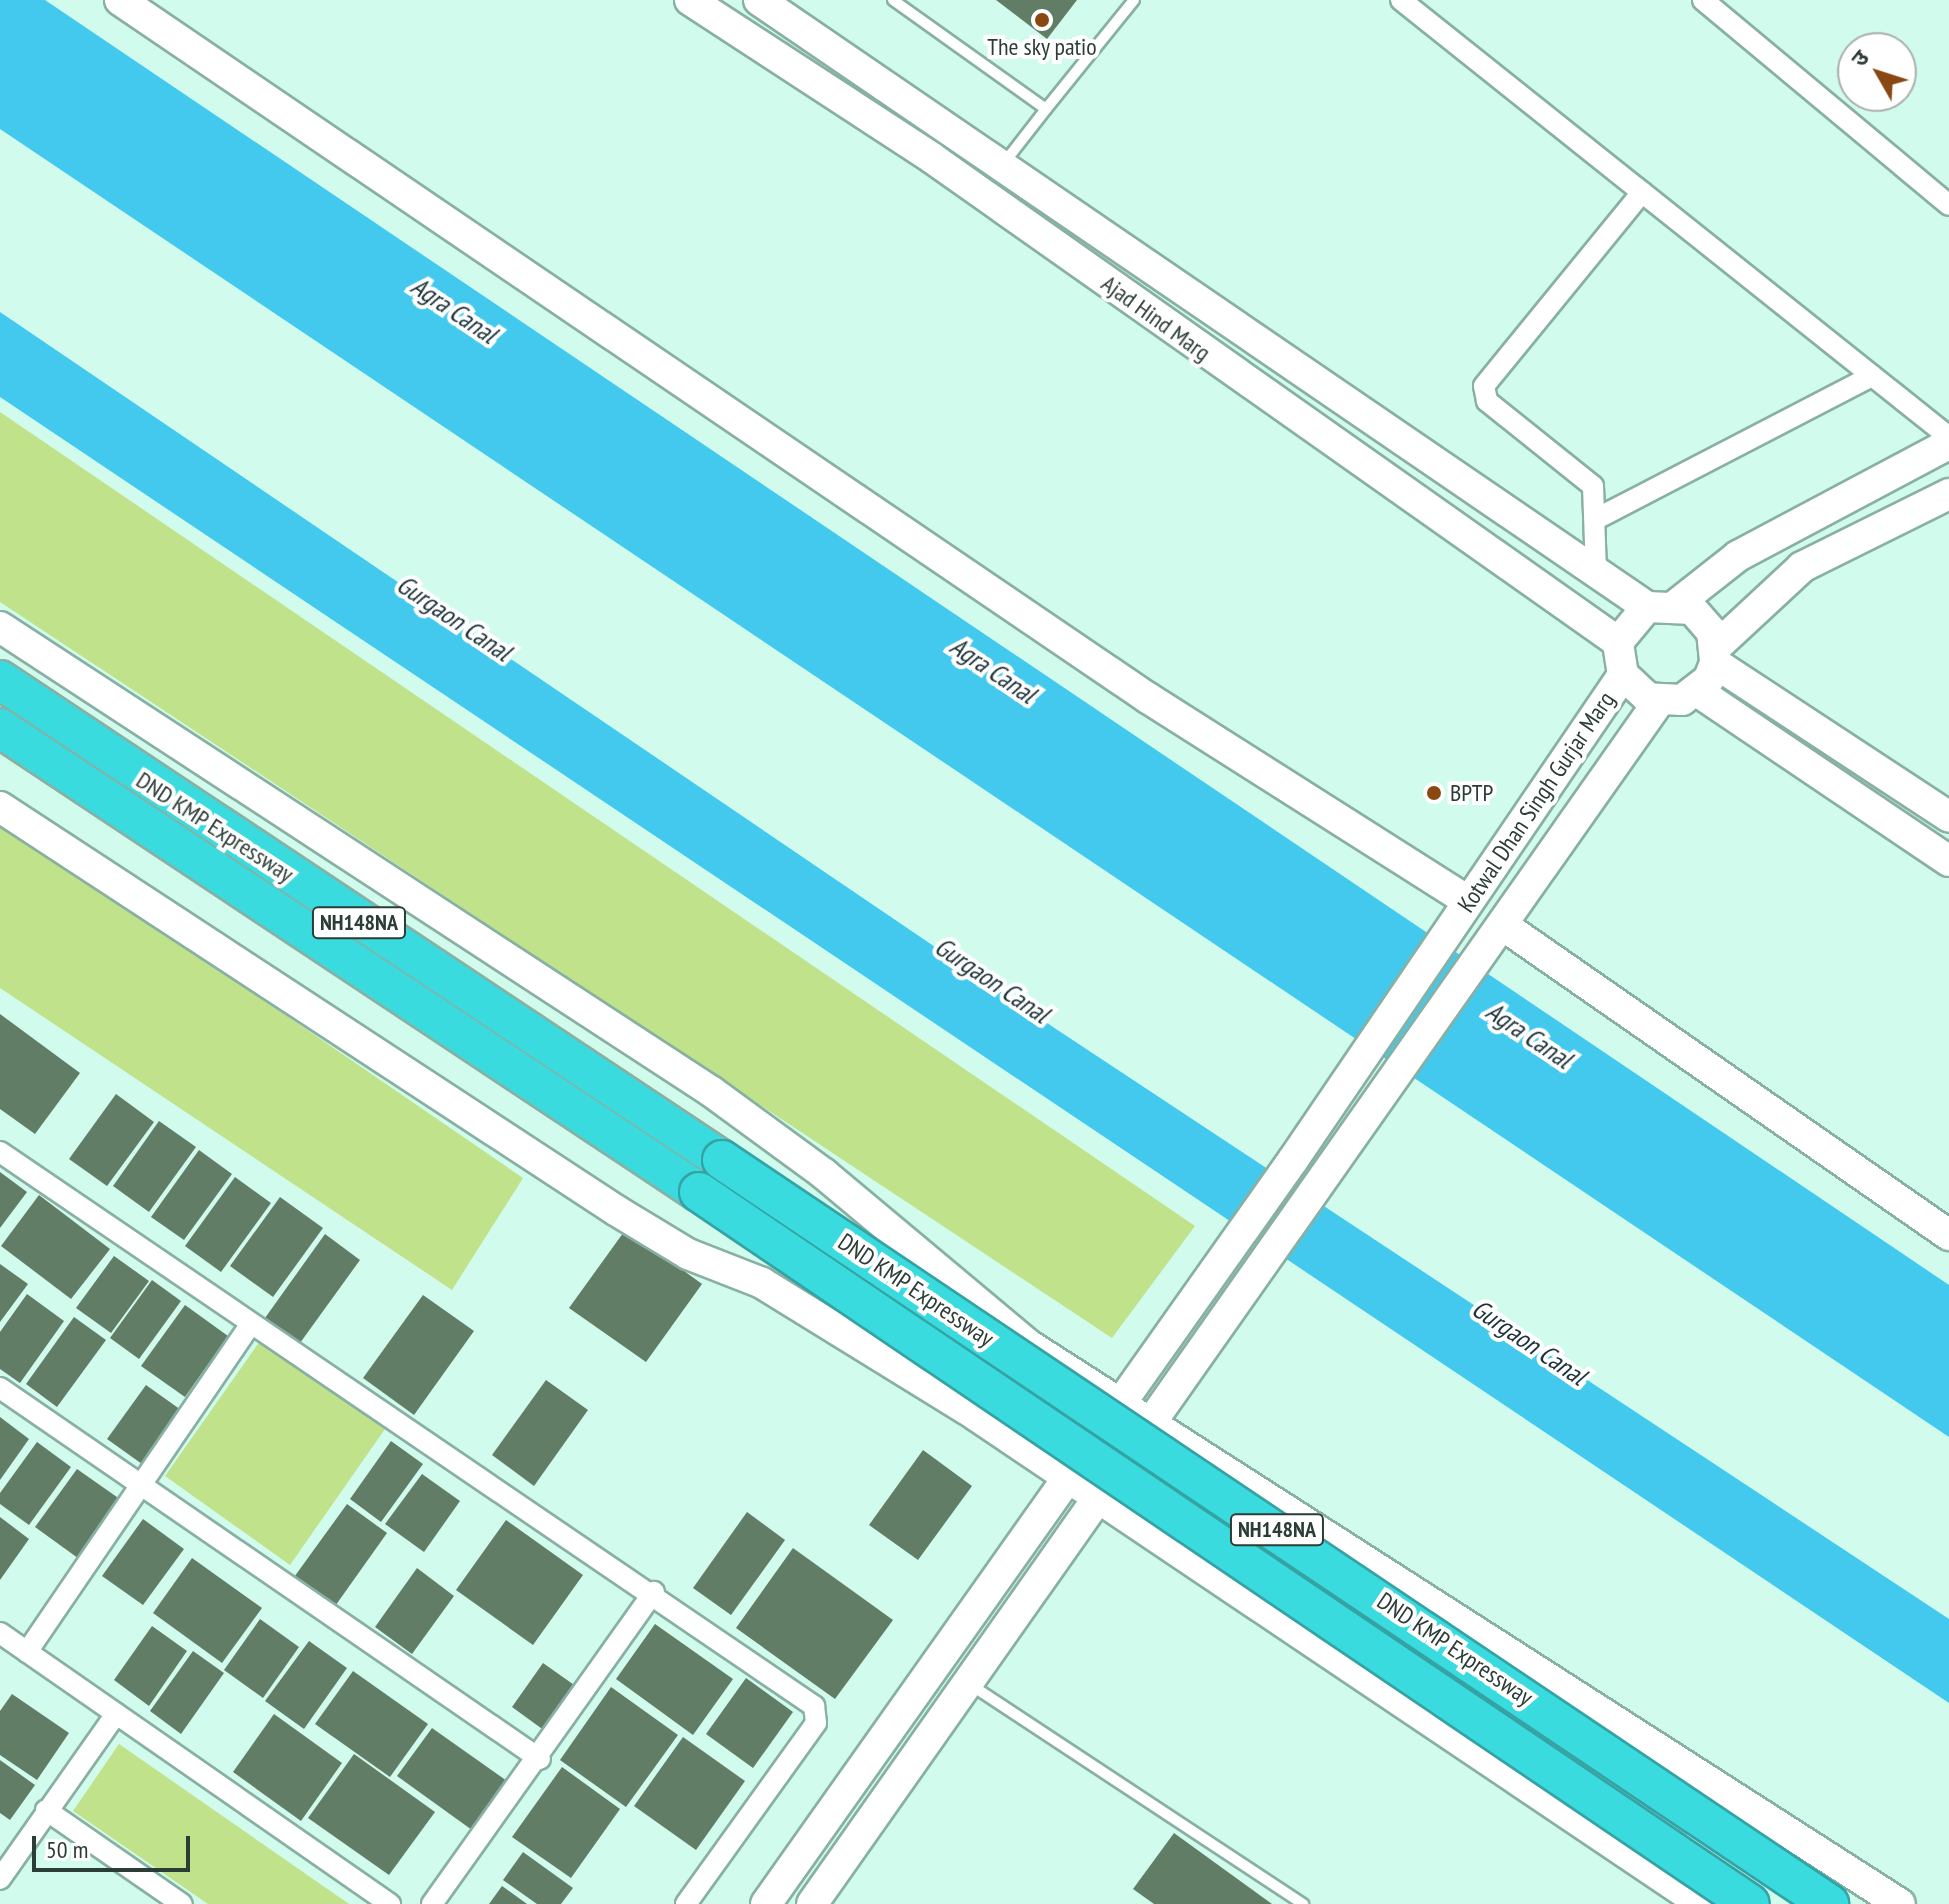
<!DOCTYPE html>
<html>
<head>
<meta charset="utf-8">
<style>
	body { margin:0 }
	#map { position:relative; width:1949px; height:1904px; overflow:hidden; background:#d1fbed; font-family:"PT Sans Narrow","Noto Sans Devanagari",sans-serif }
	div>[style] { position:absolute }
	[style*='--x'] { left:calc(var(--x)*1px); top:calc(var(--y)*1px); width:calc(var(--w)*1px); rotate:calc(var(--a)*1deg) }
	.green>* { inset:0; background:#c0e28a }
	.water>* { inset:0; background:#43c9ee }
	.building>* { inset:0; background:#617d66 }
	.roads { filter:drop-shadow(2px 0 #88b0a3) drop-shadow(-2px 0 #88b0a3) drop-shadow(0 2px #88b0a3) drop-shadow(0 -2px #88b0a3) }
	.lane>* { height:10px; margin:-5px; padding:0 5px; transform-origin:5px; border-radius:5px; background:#fff }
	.street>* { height:20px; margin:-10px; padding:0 10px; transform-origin:10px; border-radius:10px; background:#fff }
	.secondary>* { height:30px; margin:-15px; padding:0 15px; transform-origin:15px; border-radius:15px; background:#fff }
	.highway>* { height:38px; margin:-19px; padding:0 19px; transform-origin:19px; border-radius:19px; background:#3adbde }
	.bridges { filter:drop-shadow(2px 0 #35a3a4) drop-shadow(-2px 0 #35a3a4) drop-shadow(0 2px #35a3a4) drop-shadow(0 -2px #35a3a4) }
	.highway-bridge>* { height:38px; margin:-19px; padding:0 19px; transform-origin:19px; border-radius:19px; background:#3adbde }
	.dots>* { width:22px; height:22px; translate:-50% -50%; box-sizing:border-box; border:4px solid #fff; border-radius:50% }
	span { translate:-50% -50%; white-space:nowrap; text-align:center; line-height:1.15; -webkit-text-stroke:8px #fff; paint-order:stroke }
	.shield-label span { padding:2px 6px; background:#fff; border:2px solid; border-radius:6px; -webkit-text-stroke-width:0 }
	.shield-label { font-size:22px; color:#2c3c37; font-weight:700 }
	.poi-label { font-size:24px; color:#2c3c37 }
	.left { translate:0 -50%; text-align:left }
	.street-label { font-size:24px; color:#2c3c37 }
	.water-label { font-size:26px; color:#1d333a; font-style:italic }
	.north { position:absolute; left:1837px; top:32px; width:80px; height:80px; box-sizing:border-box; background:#fff; border:2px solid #abb1af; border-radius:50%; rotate:309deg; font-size:22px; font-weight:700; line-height:32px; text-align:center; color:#2c3c37 }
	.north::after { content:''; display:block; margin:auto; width:28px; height:36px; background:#894812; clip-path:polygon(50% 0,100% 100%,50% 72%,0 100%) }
	.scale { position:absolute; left:32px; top:1836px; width:158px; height:36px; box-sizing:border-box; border:4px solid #2c3c37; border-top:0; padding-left:10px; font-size:24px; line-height:28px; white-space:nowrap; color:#2c3c37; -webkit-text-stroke:6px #fff; paint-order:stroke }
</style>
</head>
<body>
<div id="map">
	<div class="green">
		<div style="clip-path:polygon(0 412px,1195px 1226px,1112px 1338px,0 602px)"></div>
		<div style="clip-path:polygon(0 819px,523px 1178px,452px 1290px,0 988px)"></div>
		<div style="clip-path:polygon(260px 1341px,385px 1429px,290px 1565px,165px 1476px)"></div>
		<div style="clip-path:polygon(119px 1744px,349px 1904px,208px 1904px,73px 1811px)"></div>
	</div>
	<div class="water">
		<div style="clip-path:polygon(0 0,45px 0,1949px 1285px,1949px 1437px,0 129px)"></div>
		<div style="clip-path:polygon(0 312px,1056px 1029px,1949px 1619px,1949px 1703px,0 397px)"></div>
	</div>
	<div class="building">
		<div style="clip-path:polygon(996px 0,1077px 0,1047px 39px)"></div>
		<div style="clip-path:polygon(0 1014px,80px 1073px,35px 1134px,0 1109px)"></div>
		<div style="clip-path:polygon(116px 1094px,154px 1122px,107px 1186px,69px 1159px)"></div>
		<div style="clip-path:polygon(159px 1121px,196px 1147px,149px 1212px,113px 1186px)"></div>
		<div style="clip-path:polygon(199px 1150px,232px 1174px,184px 1240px,151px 1217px)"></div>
		<div style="clip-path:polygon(0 1172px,27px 1192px,0 1228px)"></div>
		<div style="clip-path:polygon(235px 1177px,271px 1203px,221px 1272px,185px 1246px)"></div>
		<div style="clip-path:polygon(39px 1195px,110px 1249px,71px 1299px,1px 1246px)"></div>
		<div style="clip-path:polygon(280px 1197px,323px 1228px,273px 1297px,230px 1266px)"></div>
		<div style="clip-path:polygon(626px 1229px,702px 1284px,646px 1362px,569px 1308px)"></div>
		<div style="clip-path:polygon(325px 1234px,360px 1260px,300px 1343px,265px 1318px)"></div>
		<div style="clip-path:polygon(114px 1256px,149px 1281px,111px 1333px,76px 1308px)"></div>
		<div style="clip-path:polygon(0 1264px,28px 1284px,0 1322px)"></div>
		<div style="clip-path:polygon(152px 1280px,181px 1301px,139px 1359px,110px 1338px)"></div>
		<div style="clip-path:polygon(27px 1294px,64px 1321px,20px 1383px,0 1369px,0 1332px)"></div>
		<div style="clip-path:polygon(423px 1295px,474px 1331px,414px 1415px,363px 1378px)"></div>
		<div style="clip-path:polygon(185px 1305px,228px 1336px,185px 1397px,141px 1366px)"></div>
		<div style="clip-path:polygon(74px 1317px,106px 1340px,57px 1407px,26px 1384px)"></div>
		<div style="clip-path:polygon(546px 1380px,588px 1410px,534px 1486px,492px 1455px)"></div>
		<div style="clip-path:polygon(146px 1385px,181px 1410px,142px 1464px,107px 1439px)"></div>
		<div style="clip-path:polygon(0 1417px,29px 1439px,0 1480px)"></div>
		<div style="clip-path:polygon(391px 1441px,423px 1464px,381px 1522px,350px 1499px)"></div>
		<div style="clip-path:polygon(37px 1442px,71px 1467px,29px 1525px,0 1504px,0 1493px)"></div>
		<div style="clip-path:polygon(923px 1450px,972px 1486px,918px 1560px,869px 1525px)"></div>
		<div style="clip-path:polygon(77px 1469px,124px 1502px,82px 1561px,35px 1527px)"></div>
		<div style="clip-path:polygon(422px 1474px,460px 1501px,424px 1552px,385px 1524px)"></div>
		<div style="clip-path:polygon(347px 1504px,387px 1533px,333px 1609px,292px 1580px)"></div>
		<div style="clip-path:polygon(747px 1512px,785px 1540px,731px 1615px,693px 1588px)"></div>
		<div style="clip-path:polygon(0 1517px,29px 1539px,0 1580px)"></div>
		<div style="clip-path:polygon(143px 1519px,184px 1549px,143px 1605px,102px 1576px)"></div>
		<div style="clip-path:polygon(506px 1520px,583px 1575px,533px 1645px,456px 1590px)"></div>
		<div style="clip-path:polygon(793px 1548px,893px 1620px,835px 1699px,736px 1628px)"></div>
		<div style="clip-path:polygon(192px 1558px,262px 1608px,222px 1663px,153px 1613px)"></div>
		<div style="clip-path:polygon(417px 1568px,454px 1596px,412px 1654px,375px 1627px)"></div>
		<div style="clip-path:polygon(260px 1619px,299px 1647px,263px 1698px,224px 1670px)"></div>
		<div style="clip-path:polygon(655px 1624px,733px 1679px,693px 1735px,616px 1679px)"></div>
		<div style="clip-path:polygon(152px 1626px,187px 1651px,149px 1706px,114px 1680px)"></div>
		<div style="clip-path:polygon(309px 1641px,347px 1668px,304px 1729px,265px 1701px)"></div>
		<div style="clip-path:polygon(193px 1651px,224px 1673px,181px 1734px,150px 1711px)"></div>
		<div style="clip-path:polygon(543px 1663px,577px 1687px,545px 1731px,512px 1707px)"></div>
		<div style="clip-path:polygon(353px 1671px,428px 1724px,390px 1777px,315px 1724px)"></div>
		<div style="clip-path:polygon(746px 1678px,793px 1712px,753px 1768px,706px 1734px)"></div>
		<div style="clip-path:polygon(611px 1687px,678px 1735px,626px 1807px,560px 1760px)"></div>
		<div style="clip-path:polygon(12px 1694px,69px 1733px,37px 1780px,0 1755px,0 1711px)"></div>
		<div style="clip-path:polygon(274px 1714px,342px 1763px,301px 1821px,233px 1772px)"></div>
		<div style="clip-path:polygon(432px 1728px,507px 1781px,472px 1830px,397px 1776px)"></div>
		<div style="clip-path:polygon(683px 1737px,745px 1781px,696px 1850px,634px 1806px)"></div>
		<div style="clip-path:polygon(354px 1754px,435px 1812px,389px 1875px,308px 1818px)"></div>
		<div style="clip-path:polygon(0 1760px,35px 1785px,10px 1820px,0 1813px)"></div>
		<div style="clip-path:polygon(562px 1767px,620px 1809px,571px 1878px,512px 1837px)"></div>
		<div style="clip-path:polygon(1174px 1833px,1272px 1904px,1154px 1904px,1133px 1889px)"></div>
		<div style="clip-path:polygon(523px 1852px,573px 1888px,561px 1904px,537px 1904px,503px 1880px)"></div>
		<div style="clip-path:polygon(502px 1886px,527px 1904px,489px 1904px)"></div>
	</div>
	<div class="roads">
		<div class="lane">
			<div style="--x:893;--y:0;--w:188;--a:35.5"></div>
			<div style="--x:1046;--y:109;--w:140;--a:-51.1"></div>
			<div style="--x:1004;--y:163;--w:68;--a:-52.1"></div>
			<div style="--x:971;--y:1685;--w:398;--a:33.4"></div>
		</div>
		<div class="street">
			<div style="--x:1401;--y:0;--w:701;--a:38.57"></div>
			<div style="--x:1703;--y:0;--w:320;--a:39.8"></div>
			<div style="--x:1596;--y:519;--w:311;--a:-27.4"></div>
			<div style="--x:1596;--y:572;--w:86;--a:-92"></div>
			<div style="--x:1593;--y:486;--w:136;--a:-141.3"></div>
			<div style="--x:1487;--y:401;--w:15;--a:-101"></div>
			<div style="--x:1484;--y:386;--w:250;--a:-50.8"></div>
			<div style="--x:0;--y:1152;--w:985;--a:34.24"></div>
			<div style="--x:814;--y:1706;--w:17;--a:83"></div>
			<div style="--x:816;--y:1723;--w:223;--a:125.7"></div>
			<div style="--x:0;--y:1388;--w:655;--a:34.49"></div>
			<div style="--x:0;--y:1633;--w:475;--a:34.8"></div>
			<div style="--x:27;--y:1652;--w:396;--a:-55.7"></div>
			<div style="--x:46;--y:1810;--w:165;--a:34.7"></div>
			<div style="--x:0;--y:1879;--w:202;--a:-54.9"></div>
			<div style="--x:432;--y:1904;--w:383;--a:-54.6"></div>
		</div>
		<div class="secondary">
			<div style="--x:120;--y:0;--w:1243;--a:34.18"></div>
			<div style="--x:1148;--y:698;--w:379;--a:32.4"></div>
			<div style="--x:690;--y:0;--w:289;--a:33.1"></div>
			<div style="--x:932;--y:158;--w:840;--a:35.2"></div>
			<div style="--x:759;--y:0;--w:1076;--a:34.35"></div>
			<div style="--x:1647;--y:607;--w:45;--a:2.5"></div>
			<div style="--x:1692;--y:609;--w:30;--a:49"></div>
			<div style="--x:1712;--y:632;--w:31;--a:84"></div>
			<div style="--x:1715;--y:663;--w:17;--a:111"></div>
			<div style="--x:1709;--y:679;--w:34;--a:142"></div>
			<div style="--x:1682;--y:700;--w:34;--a:-177"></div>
			<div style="--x:1648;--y:698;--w:34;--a:-137"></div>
			<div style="--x:1623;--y:675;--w:33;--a:-99"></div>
			<div style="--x:1618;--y:642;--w:45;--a:-50.4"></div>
			<div style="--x:1677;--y:604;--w:78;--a:-38.2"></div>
			<div style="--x:1738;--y:556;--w:239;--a:-28"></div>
			<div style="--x:0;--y:627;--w:850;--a:33.15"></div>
			<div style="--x:712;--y:1092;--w:139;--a:36.2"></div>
			<div style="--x:824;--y:1174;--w:265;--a:39.9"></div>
			<div style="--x:1027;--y:1344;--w:1037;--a:32.68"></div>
			<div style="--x:1716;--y:647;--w:117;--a:-42.9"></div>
			<div style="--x:1802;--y:567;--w:164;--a:-26.4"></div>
			<div style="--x:1715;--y:663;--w:280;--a:33.3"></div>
			<div style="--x:1697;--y:691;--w:304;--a:34"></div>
			<div style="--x:0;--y:807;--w:737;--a:33.22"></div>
			<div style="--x:617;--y:1211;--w:83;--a:31.2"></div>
			<div style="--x:688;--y:1254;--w:79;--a:21.4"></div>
			<div style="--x:762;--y:1283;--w:253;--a:31.7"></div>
			<div style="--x:977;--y:1416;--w:874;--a:33.94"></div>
			<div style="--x:1504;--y:926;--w:542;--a:34.78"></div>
			<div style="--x:766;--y:1904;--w:912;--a:-54.69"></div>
			<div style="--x:1293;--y:1160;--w:587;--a:-55.77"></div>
			<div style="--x:812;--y:1904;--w:1471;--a:-54.85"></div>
		</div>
		<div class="highway">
			<div style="--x:0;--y:680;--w:867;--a:33.62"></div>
			<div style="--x:0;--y:728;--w:839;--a:33.58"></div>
		</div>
	</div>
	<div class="bridges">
		<div class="highway-bridge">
			<div style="--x:722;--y:1160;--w:1334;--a:33.9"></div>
			<div style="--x:699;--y:1192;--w:1269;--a:34.12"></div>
		</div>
	</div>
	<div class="dots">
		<div style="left:1042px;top:20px;background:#894812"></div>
		<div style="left:1434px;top:793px;background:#894812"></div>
	</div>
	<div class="shield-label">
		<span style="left:359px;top:923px">NH148NA</span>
		<span style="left:1277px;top:1530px">NH148NA</span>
	</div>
	<div class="poi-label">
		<span style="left:1042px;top:47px">The sky patio</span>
		<span class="left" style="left:1450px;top:793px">BPTP</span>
	</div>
	<div class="street-label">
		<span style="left:1156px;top:318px;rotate:36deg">Ajad Hind Marg</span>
		<span style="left:1536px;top:802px;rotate:-56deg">Kotwal Dhan Singh Gurjar Marg</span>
		<span style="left:215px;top:827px;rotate:33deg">DND KMP Expressway</span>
		<span style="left:916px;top:1290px;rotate:34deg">DND KMP Expressway</span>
		<span style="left:1455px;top:1649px;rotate:34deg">DND KMP Expressway</span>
	</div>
	<div class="water-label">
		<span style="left:454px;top:310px;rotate:34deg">Agra Canal</span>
		<span style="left:454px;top:618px;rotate:34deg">Gurgaon Canal</span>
		<span style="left:993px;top:670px;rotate:34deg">Agra Canal</span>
		<span style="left:992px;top:980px;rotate:34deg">Gurgaon Canal</span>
		<span style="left:1529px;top:1035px;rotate:34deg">Agra Canal</span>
		<span style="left:1529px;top:1342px;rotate:34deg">Gurgaon Canal</span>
	</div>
	<div class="north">उ</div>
	<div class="scale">50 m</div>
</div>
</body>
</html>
